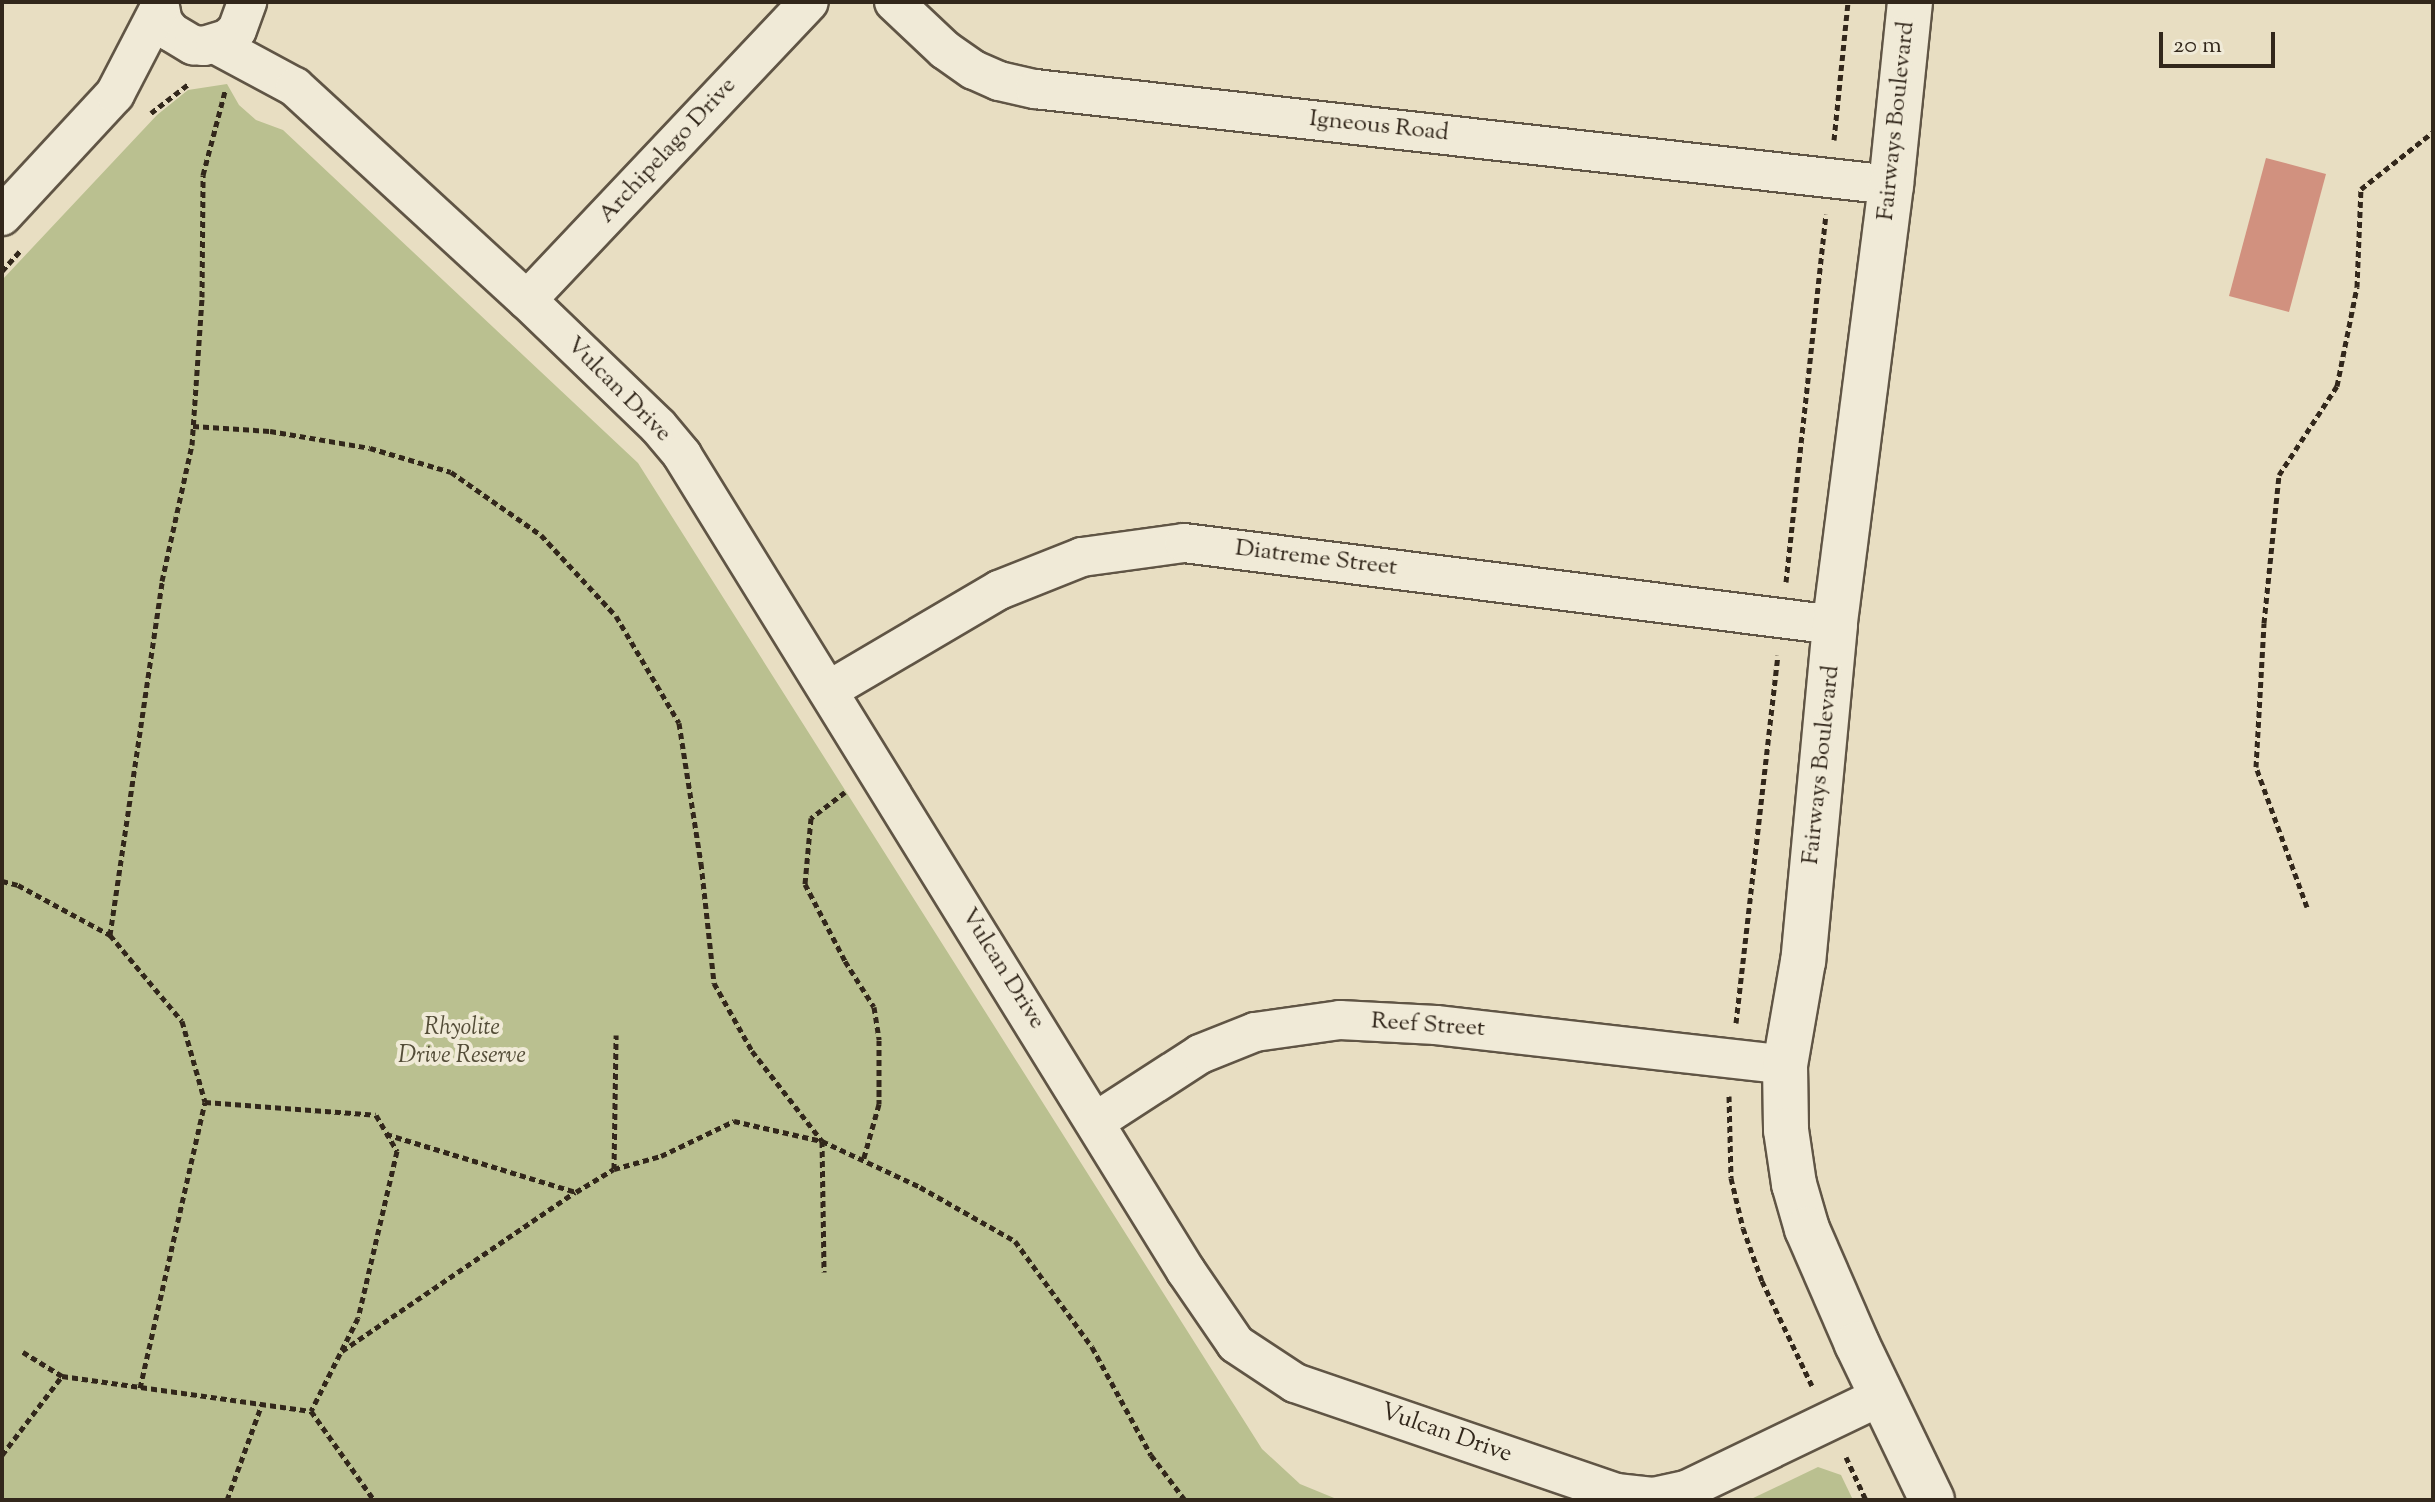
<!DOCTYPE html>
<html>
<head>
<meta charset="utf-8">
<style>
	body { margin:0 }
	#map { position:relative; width:2435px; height:1502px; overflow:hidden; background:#e8dec2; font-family:"Sorts Mill Goudy",serif }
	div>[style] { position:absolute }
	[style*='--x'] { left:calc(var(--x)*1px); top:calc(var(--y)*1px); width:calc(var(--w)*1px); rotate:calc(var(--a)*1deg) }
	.green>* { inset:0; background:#bac090 }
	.building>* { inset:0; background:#d1917f }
	.path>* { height:5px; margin-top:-2.5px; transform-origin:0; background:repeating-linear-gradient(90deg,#32271b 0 6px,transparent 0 10px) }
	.roads { filter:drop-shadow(2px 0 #605545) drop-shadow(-2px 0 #605545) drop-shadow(0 2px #605545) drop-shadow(0 -2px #605545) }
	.street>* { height:38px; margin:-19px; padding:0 19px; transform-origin:19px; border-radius:19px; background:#f0ead7 }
	.secondary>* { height:44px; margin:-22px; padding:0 22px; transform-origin:22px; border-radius:22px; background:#f0ead7 }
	span { translate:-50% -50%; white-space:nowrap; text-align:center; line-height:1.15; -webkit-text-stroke:8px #f0ead7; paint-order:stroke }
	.street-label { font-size:24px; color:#32271b }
	.park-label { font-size:24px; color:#544d38; font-style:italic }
	.frame { position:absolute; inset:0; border:4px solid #32271b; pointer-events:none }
	.scale { position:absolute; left:2159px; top:32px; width:116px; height:36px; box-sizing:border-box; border:4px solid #32271b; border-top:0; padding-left:10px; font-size:24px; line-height:28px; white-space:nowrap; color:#32271b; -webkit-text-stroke:6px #f0ead7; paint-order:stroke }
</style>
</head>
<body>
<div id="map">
	<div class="green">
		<div style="clip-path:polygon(227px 84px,239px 105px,256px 120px,283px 130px,638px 463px,1262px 1449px,1300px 1484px,1339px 1500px,2px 1500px,2px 280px,157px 115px,188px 90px)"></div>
		<div style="clip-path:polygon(1818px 1467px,1841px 1475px,1853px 1500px,1749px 1500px)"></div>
	</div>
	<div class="building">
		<div style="clip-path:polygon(2266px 158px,2326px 174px,2289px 312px,2229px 296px)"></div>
	</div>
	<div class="path">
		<div style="--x:151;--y:113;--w:49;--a:-37.6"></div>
		<div style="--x:1834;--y:140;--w:139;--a:-84.2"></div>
		<div style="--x:2;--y:271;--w:27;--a:-48"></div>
		<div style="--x:193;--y:426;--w:77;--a:3.7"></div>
		<div style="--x:270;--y:431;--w:101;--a:9.6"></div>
		<div style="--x:370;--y:448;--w:84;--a:16.5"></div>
		<div style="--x:451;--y:472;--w:110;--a:35"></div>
		<div style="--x:541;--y:535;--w:110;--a:47.2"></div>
		<div style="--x:616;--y:616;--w:124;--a:59.5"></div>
		<div style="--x:679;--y:723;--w:142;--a:81.1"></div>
		<div style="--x:701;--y:863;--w:121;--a:83.8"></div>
		<div style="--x:714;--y:983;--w:78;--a:60.8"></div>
		<div style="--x:752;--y:1051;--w:114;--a:52.1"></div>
		<div style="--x:822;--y:1141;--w:131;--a:89.1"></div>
		<div style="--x:1786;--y:582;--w:370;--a:-83.8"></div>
		<div style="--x:845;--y:792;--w:43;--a:142.6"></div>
		<div style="--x:811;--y:818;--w:66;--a:95.2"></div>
		<div style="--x:805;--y:884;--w:87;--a:62.5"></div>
		<div style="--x:845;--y:961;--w:54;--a:57.8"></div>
		<div style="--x:874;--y:1007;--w:33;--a:81"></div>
		<div style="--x:879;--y:1040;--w:64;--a:90"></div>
		<div style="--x:879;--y:1104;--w:59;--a:105.7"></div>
		<div style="--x:2;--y:881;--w:16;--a:14"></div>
		<div style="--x:18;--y:885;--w:105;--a:28.5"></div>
		<div style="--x:110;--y:935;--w:112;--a:50.1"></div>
		<div style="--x:182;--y:1021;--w:84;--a:74.1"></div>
		<div style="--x:205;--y:1102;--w:171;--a:4.3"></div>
		<div style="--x:376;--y:1115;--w:42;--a:59.7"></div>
		<div style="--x:397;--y:1151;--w:171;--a:103.1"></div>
		<div style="--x:358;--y:1318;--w:104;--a:116.8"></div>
		<div style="--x:311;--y:1411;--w:109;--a:54.7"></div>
		<div style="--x:2307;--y:907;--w:149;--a:-110"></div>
		<div style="--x:2256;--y:767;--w:144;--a:-86.8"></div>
		<div style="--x:2264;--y:623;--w:149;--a:-84.2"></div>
		<div style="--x:2279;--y:475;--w:106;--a:-56.9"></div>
		<div style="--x:2337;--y:386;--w:101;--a:-78.6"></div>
		<div style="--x:2357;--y:287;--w:98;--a:-87.7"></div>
		<div style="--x:2361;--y:189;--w:92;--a:-38.4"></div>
		<div style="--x:110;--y:935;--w:358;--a:-81.6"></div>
		<div style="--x:162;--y:581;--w:139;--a:-77.6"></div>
		<div style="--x:192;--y:445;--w:148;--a:-86.1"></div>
		<div style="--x:202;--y:297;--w:122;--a:-89.5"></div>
		<div style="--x:203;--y:175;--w:87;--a:-75.3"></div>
		<div style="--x:1736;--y:1023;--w:370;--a:-83.5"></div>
		<div style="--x:1729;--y:1096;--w:82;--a:88.6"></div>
		<div style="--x:1731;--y:1178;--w:51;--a:76.5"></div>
		<div style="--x:1743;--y:1228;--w:56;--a:70.3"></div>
		<div style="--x:1762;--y:1281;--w:116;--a:64.5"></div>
		<div style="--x:386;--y:1134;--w:199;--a:17"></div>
		<div style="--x:576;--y:1192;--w:44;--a:-31.2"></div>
		<div style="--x:614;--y:1169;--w:49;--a:-15.5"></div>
		<div style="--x:661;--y:1156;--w:81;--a:-25.6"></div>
		<div style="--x:734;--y:1121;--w:90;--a:12.8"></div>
		<div style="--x:822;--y:1141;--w:108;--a:25.1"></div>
		<div style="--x:920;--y:1187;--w:109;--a:29.6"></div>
		<div style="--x:1015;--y:1241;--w:131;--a:54"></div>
		<div style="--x:1092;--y:1347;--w:123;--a:61.4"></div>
		<div style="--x:1151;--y:1455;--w:56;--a:52.9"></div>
		<div style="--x:614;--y:1169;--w:134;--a:-89.1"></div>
		<div style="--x:342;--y:1351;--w:282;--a:-34.3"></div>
		<div style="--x:62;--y:1376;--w:251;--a:8"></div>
		<div style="--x:140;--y:1388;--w:293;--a:-77.2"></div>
		<div style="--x:2;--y:1455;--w:99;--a:-52.8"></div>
		<div style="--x:62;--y:1376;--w:46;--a:-148.4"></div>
		<div style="--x:1846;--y:1457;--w:47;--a:65.1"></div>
		<div style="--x:227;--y:1500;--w:102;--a:-70"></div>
	</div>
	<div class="roads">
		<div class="street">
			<div style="--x:159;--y:2;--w:20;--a:79"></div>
			<div style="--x:163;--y:22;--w:13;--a:51"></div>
			<div style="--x:171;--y:32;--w:26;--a:31"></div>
			<div style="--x:193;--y:45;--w:11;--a:5"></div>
			<div style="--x:204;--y:46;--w:24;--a:-17"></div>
			<div style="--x:227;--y:39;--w:13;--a:-42"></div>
			<div style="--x:237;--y:30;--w:30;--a:-70"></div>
			<div style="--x:894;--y:2;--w:70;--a:43.3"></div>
			<div style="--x:945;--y:50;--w:35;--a:35"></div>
			<div style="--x:974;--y:70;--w:27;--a:24"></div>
			<div style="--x:999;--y:81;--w:37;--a:13"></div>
			<div style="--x:1035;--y:89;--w:861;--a:6.4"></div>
			<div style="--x:215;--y:44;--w:91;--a:28.3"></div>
			<div style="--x:295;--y:87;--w:315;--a:42.6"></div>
			<div style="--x:527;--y:300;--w:182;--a:43.9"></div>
			<div style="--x:658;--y:426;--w:38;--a:50"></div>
			<div style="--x:682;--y:455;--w:959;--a:58.3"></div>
			<div style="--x:1186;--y:1271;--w:88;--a:55.6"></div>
			<div style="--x:1236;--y:1344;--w:71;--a:33.5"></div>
			<div style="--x:1295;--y:1383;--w:339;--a:18.9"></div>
			<div style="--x:1616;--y:1493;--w:37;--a:6"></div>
			<div style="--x:1653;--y:1497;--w:34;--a:-12"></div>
			<div style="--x:1686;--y:1490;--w:216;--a:-25.7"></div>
			<div style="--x:2;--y:216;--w:166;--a:-47.2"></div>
			<div style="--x:115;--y:94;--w:96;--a:-62.6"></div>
			<div style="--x:527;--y:300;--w:410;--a:-46.6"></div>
			<div style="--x:829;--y:690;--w:197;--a:-30.5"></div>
			<div style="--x:999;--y:590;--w:89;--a:-21.7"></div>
			<div style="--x:1082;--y:557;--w:103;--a:-7.8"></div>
			<div style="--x:1184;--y:543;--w:656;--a:7.18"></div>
			<div style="--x:1095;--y:1122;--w:125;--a:-32.9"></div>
			<div style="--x:1200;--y:1054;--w:59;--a:-21.8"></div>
			<div style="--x:1255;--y:1032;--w:86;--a:-8"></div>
			<div style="--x:1340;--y:1020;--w:96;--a:3"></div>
			<div style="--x:1436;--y:1025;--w:351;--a:6.5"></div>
		</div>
		<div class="secondary">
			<div style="--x:1910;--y:2;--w:184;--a:95.9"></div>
			<div style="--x:1891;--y:185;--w:444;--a:97.3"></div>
			<div style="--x:1835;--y:625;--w:338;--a:95.4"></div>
			<div style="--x:1803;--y:961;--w:106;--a:99.8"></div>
			<div style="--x:1785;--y:1065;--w:65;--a:89.1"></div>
			<div style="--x:1786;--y:1130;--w:55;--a:81.6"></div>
			<div style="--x:1794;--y:1184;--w:47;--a:73.9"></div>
			<div style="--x:1807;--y:1229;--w:125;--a:66.5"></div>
			<div style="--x:1857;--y:1344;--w:173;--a:64.3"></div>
		</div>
	</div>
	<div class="street-label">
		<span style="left:1897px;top:121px;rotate:-84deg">Fairways Boulevard</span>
		<span style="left:1379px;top:127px;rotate:6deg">Igneous Road</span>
		<span style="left:668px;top:151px;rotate:-47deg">Archipelago Drive</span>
		<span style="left:618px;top:390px;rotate:45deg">Vulcan Drive</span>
		<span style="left:1316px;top:559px;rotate:7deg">Diatreme Street</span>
		<span style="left:1822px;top:765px;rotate:-84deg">Fairways Boulevard</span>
		<span style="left:1002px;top:969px;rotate:58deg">Vulcan Drive</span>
		<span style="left:1428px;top:1026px;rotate:4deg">Reef Street</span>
		<span style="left:1446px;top:1434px;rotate:19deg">Vulcan Drive</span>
	</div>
	<div class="park-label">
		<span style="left:462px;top:1043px">Rhyolite<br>Drive Reserve</span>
	</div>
	<div class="frame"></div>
	<div class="scale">20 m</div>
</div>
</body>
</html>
